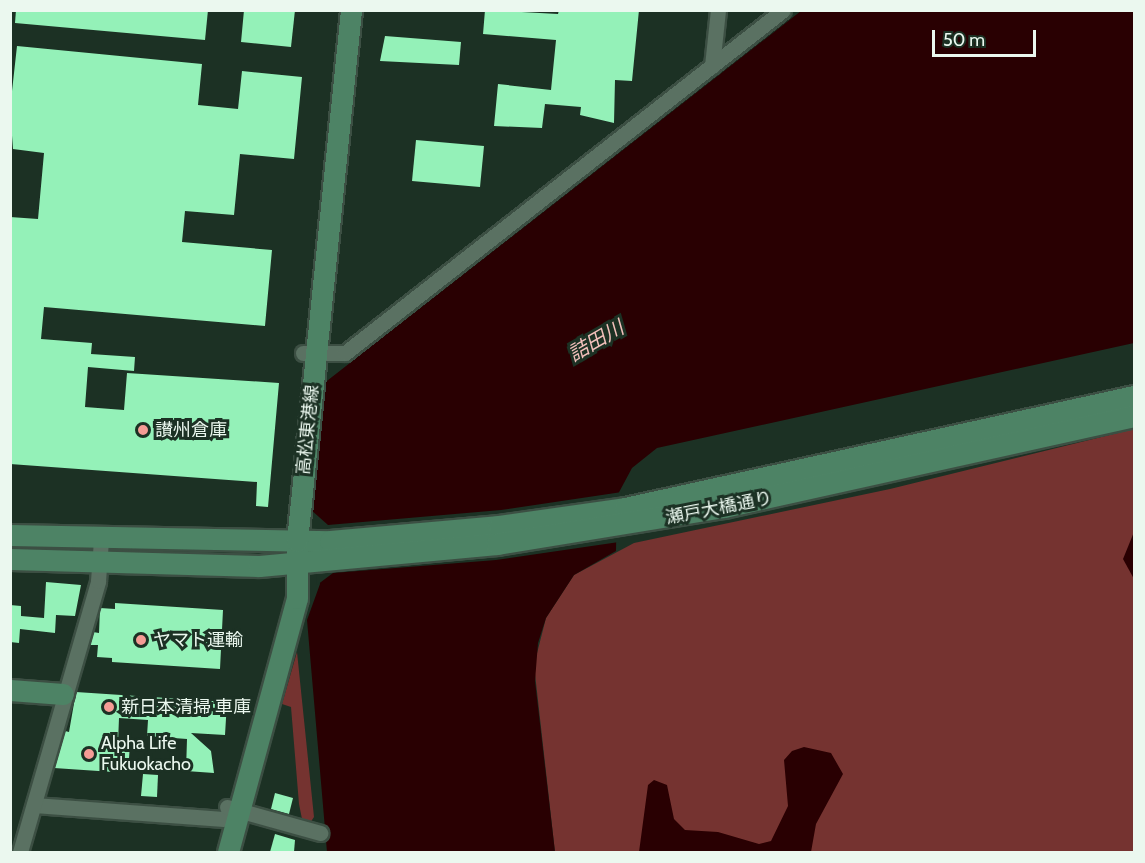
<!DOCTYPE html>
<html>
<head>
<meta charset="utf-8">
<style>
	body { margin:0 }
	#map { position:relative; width:1145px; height:863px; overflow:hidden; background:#1c3124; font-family:Cabin,"Noto Sans JP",sans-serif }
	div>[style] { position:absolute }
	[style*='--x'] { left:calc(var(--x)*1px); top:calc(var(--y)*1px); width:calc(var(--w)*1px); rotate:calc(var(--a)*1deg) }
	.green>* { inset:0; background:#753330 }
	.water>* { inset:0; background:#290002 }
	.pier>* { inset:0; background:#1c3124 }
	.building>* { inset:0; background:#94f1b8 }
	.roads { filter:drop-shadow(2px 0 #3c4f43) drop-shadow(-2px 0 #3c4f43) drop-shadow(0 2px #3c4f43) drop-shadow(0 -2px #3c4f43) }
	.street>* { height:15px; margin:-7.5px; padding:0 7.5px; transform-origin:7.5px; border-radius:7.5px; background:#5a7162 }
	.secondary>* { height:21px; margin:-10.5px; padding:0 10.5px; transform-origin:10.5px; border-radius:10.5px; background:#4d8365 }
	.dots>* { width:16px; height:16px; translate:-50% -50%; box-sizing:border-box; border:3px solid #1c3124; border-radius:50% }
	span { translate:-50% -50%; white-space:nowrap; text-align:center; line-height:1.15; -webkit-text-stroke:6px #1c3124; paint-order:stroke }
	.poi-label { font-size:18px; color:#ebf8ef }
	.left { translate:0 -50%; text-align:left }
	.street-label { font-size:18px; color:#ebf8ef }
	.water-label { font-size:20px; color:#f3c0bb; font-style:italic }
	.frame { position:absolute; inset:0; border:12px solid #ebf8ef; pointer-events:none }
	.scale { position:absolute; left:932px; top:30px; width:104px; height:27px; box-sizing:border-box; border:3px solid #ebf8ef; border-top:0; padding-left:8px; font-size:18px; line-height:21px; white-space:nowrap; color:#ebf8ef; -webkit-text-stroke:4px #1c3124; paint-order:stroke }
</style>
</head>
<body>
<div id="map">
	<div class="green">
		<div style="clip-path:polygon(1134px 429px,1134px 852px,555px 852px,534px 665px,546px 618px,574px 575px,634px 543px,890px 489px)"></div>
		<div style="clip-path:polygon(297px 652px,314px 817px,310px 823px,303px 824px,299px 804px,291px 707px,282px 704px)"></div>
	</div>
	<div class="water">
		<div style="clip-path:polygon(801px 11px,1134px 11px,1134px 343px,657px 448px,632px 468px,617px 496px,616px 551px,574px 575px,546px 618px,538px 643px,535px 681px,555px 852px,327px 852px,307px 620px,320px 584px,312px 507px,323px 384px)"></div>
		<div style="clip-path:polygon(1134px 532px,1134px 579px,1123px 559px)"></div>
		<div style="clip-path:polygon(804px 747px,831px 753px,843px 774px,816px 824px,811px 852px,639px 852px,648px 785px,654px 780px,667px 785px,674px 819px,685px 830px,718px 832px,759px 844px,771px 841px,788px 806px,784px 760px,792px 751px)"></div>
	</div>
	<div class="pier">
		<div style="clip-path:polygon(622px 492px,619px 542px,496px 560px,333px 573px,317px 585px,310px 509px,328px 525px,501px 510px)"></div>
	</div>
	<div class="building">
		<div style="clip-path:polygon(16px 10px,208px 10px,205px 40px,15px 23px)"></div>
		<div style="clip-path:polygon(244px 10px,295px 10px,291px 47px,241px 42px)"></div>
		<div style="clip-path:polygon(485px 10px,558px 14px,559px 10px,639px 10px,632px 81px,615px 80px,614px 123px,580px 115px,581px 107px,545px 104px,542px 128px,494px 126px,498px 84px,551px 90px,556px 40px,483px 34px)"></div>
		<div style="clip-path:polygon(385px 36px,461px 42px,459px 65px,380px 61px)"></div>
		<div style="clip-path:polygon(17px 46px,202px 64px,198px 105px,238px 109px,242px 71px,302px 77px,294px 159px,240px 154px,234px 215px,185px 211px,182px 242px,272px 250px,265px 326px,44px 307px,41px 339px,92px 343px,91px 354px,135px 357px,134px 371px,88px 367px,85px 407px,124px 410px,127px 373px,279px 383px,268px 507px,256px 506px,257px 482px,10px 464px,10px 217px,38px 219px,44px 153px,13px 149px,10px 109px)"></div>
		<div style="clip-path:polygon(416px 140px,484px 146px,480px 187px,412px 181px)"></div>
		<div style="clip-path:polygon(46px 582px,81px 585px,75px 616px,56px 615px,55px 633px,20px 629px,19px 643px,10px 642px,10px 605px,21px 606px,21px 616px,44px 618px)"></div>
		<div style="clip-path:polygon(115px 603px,223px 610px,220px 669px,112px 662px,112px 658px,97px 657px,98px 645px,91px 645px,91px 640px,93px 632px,99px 633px,100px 608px,115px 609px)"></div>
		<div style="clip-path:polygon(76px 692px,227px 702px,225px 735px,191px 733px,211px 751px,214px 773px,186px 771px,187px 739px,147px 736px,148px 720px,119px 718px,118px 743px,130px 744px,128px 773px,54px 768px,65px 731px,69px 732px)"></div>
		<div style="clip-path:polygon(143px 774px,158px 775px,157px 797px,141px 796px)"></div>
		<div style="clip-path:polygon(275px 793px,293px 798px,289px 814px,271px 809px)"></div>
		<div style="clip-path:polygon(275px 834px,295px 840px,294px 852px,270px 852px)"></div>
	</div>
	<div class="roads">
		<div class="street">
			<div style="--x:712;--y:66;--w:56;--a:-83.9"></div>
			<div style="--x:303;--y:353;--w:42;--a:0"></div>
			<div style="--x:345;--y:353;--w:556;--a:-38.06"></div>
			<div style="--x:34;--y:805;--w:190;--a:4.2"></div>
			<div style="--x:227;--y:807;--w:97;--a:15.6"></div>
			<div style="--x:20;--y:852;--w:282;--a:-73.9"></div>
			<div style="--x:98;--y:581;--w:41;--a:-85.8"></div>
		</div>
		<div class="secondary">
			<div style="--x:10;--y:535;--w:320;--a:1.1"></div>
			<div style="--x:330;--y:541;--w:170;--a:-5.1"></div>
			<div style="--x:499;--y:526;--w:127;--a:-8.1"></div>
			<div style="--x:625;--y:508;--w:521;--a:-12.41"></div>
			<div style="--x:10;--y:559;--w:249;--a:1.6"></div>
			<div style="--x:259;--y:566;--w:239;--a:-5.3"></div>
			<div style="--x:497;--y:544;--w:230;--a:-9.3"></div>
			<div style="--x:724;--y:507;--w:420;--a:-12.5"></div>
			<div style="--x:10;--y:690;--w:53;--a:4.3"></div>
			<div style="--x:228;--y:852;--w:263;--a:-74.8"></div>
			<div style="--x:297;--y:598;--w:57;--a:-90"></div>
			<div style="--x:297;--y:541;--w:534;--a:-84.19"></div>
		</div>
	</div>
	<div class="dots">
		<div style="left:143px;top:430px;background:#f59c95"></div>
		<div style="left:141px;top:640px;background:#f59c95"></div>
		<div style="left:109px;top:707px;background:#f59c95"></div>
		<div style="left:89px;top:754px;background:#f59c95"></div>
	</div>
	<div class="poi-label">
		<span class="left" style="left:155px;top:430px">讃州倉庫</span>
		<span class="left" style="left:153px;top:640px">ヤマト運輸</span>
		<span class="left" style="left:121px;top:707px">新日本清掃 車庫</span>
		<span class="left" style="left:101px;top:754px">Alpha Life<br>Fukuokacho</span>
	</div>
	<div class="street-label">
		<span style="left:308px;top:430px;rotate:-84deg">高松東港線</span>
		<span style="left:719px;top:508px;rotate:-11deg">瀬戸大橋通り</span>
	</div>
	<div class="water-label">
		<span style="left:596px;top:341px;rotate:-30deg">詰田川</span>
	</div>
	<div class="frame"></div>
	<div class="scale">50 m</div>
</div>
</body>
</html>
